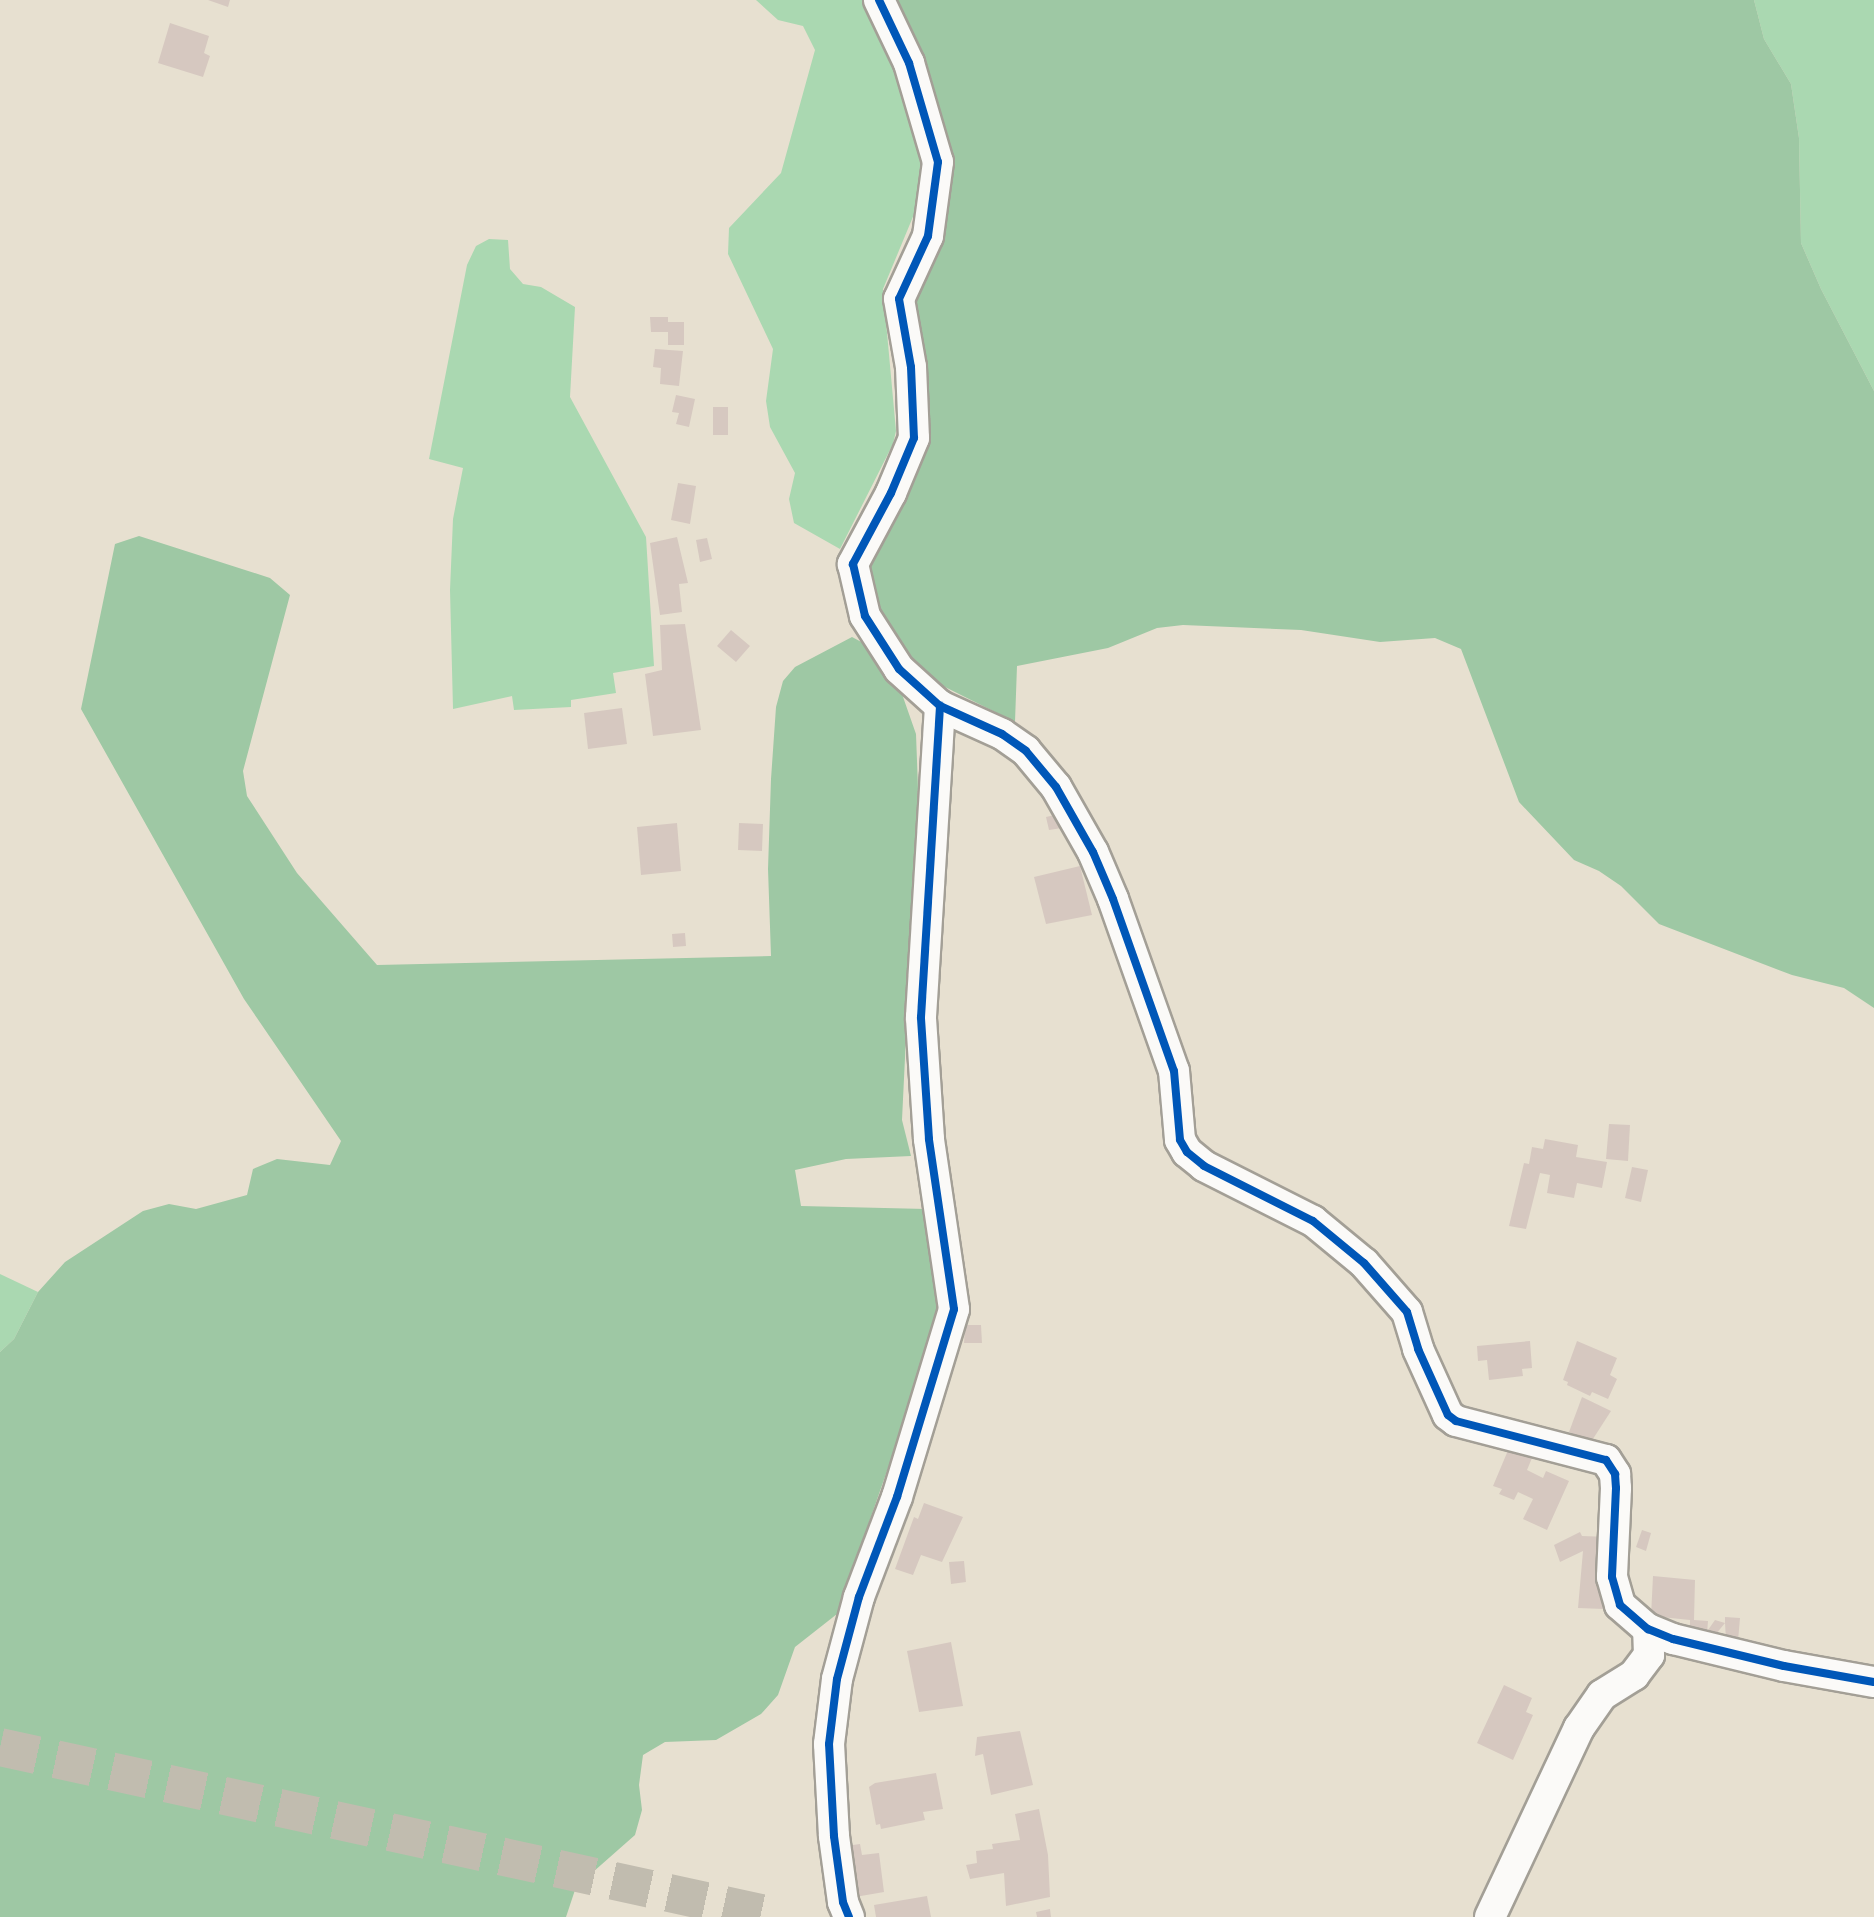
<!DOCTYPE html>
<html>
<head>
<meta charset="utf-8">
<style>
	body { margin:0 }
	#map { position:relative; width:1874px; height:1917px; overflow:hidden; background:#e7e0d0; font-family:"IM FELL English",serif }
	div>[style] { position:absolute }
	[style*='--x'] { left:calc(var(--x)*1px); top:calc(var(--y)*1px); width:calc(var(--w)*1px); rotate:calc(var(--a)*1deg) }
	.green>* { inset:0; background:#aad8b1 }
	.forest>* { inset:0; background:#9ec8a4 }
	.building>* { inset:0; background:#d6c8c0 }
	.major-tunnel>* { height:38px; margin-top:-19px; transform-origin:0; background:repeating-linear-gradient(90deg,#c1bcaf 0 38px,transparent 0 57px) }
	.roads { filter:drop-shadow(2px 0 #a39f96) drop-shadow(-2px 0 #a39f96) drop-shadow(0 2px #a39f96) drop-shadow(0 -2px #a39f96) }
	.minor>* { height:30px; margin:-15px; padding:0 15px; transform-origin:15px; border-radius:15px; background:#fbfaf8 }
	.cycleway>* { height:8px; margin:-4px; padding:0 4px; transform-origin:4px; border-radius:4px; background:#0057b8 }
	span { translate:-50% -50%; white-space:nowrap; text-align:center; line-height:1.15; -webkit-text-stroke:6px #f7f3e8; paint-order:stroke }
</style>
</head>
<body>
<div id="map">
	<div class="green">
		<div style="clip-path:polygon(756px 0,866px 0,904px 89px,924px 168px,922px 195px,883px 289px,896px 431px,893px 444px,840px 549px,794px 523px,789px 499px,795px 473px,770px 427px,766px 401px,773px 349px,728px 254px,729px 228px,781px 173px,815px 50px,803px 26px,778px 20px)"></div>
		<div style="clip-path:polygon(1754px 0,1874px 0,1874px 391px,1821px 289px,1801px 243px,1799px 138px,1791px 84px,1764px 39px)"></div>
		<div style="clip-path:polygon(489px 239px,508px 240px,510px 269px,523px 284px,541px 287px,575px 307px,570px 397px,646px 537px,654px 666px,613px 673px,616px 693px,571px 700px,571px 707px,514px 710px,512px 696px,453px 709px,450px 590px,453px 519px,463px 468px,429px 459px,467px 265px,476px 246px)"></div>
		<div style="clip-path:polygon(0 1274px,38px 1292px,14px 1339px,0 1352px)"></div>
	</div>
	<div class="forest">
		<div style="clip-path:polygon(891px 0,1754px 0,1764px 39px,1791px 84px,1799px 138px,1801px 243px,1821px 289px,1874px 391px,1874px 1008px,1844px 988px,1792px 975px,1659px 924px,1621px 886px,1599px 871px,1574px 860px,1519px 802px,1461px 649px,1435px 638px,1380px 642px,1301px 630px,1183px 625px,1157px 628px,1108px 648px,1017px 666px,1015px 722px,937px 683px,895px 644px,870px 597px,865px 572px,918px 454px,908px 305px,942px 222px,952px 172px,920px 66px)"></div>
		<div style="clip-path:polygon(139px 536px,270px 578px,290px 595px,243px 771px,247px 796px,297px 873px,377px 965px,771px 956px,768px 869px,771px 779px,776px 707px,783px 681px,795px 667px,852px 637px,867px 645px,902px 694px,916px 734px,918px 788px,902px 1120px,911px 1156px,846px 1159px,795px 1170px,801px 1206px,926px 1209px,943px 1306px,938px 1325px,837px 1614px,795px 1647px,778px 1695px,761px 1714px,716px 1740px,665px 1742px,643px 1755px,639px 1785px,642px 1810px,635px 1835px,576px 1887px,566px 1917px,0 1917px,0 1352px,14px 1339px,38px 1292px,65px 1262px,143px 1211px,169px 1204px,196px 1209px,247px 1195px,253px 1169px,277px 1159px,330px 1165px,341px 1141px,244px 999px,81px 709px,115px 544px)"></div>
	</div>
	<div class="building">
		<div style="clip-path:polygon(208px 0,230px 0,228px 7px)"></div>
		<div style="clip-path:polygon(170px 23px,209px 36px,204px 53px,210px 56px,203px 77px,158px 63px)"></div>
		<div style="clip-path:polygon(650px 317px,668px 317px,668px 322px,684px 322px,684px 345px,668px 345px,668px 332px,651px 332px)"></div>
		<div style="clip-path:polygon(655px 349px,683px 351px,679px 386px,660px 384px,661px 368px,653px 367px)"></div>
		<div style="clip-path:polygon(676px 395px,695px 399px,689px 427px,676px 424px,679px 413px,672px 412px)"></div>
		<div style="clip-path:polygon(713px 407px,728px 407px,728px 435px,713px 435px)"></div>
		<div style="clip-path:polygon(678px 483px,696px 486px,690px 524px,671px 520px)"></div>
		<div style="clip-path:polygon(677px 537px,688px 583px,679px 584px,682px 612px,660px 615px,650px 543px)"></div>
		<div style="clip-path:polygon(707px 538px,712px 559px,700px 562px,696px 540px)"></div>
		<div style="clip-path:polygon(685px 624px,701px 730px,653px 736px,645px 674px,662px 670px,660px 625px)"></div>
		<div style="clip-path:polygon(731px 630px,750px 646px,736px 662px,717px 646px)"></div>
		<div style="clip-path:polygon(622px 708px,627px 744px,588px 749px,584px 713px)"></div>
		<div style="clip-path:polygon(1059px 814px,1062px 828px,1049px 830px,1046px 817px)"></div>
		<div style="clip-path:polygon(677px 823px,681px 871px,641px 875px,637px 827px)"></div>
		<div style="clip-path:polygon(739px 823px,763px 824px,762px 851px,738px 850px)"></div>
		<div style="clip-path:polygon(1080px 866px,1092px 915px,1046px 924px,1034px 877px)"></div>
		<div style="clip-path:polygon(685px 933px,686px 946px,673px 947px,672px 934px)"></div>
		<div style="clip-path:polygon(1609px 1124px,1630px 1125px,1628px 1161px,1606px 1159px)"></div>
		<div style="clip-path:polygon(1545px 1139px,1578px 1145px,1576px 1157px,1607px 1162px,1602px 1188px,1577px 1183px,1574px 1198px,1547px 1193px,1550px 1175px,1540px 1173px,1526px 1229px,1509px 1226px,1524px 1163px,1529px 1164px,1532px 1147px,1543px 1149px)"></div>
		<div style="clip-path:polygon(1632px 1167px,1648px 1170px,1641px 1202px,1625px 1198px)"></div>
		<div style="clip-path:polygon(965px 1325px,981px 1325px,982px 1343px,964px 1343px)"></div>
		<div style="clip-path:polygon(1530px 1341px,1532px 1368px,1522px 1369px,1523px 1376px,1489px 1380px,1487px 1360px,1478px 1361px,1477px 1346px)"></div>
		<div style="clip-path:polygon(1577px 1341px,1617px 1358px,1610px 1375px,1617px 1379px,1608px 1399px,1592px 1392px,1590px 1396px,1567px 1385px,1568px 1382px,1563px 1380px)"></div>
		<div style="clip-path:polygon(1582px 1397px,1611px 1411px,1591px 1442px,1569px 1432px)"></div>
		<div style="clip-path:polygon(1509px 1448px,1532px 1458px,1527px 1470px,1543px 1478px,1546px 1471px,1569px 1481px,1547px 1530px,1523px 1519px,1533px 1499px,1518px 1492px,1514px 1500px,1499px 1494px,1502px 1489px,1493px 1486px)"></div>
		<div style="clip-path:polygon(924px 1503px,963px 1517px,942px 1562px,921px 1555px,913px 1575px,895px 1569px,914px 1517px,918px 1519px)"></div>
		<div style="clip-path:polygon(1642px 1530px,1651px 1533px,1646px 1551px,1636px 1547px)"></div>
		<div style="clip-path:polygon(1580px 1532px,1582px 1536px,1609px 1537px,1604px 1609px,1578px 1608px,1583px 1551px,1560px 1562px,1554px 1545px)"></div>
		<div style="clip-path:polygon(964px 1561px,966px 1582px,951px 1584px,949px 1562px)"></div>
		<div style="clip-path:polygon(1653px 1576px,1695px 1580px,1694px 1620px,1708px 1621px,1707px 1634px,1690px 1632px,1690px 1620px,1651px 1616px)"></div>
		<div style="clip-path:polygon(1725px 1617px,1740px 1618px,1738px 1641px,1726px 1640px,1725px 1623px,1716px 1634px,1708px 1630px,1715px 1620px,1725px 1623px)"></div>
		<div style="clip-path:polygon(951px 1642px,963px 1706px,919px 1712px,907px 1651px)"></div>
		<div style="clip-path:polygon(1504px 1685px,1532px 1698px,1526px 1712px,1533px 1715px,1513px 1760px,1477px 1743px)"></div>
		<div style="clip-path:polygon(1020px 1731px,1033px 1785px,991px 1795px,983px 1754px,975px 1756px,977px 1737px)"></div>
		<div style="clip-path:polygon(936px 1773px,943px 1809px,923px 1812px,925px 1820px,881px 1829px,880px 1824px,876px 1825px,869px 1787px,875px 1783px)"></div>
		<div style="clip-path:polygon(1039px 1809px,1048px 1855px,1050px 1897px,1006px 1906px,1004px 1873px,970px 1879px,966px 1865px,977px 1863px,976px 1851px,993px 1849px,992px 1844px,1020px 1840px,1015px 1814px)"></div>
		<div style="clip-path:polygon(860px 1844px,862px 1855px,879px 1853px,884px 1892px,855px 1897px,846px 1846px)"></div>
		<div style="clip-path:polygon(927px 1896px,931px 1917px,876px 1917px,874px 1905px)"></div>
		<div style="clip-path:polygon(1050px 1909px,1051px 1917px,1037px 1917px,1036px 1912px)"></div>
	</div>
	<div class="major-tunnel">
		<div style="--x:0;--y:1747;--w:797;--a:12.31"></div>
	</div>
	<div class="roads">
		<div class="minor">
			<div style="--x:879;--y:0;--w:70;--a:64.5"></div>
			<div style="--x:909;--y:63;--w:103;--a:73.7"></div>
			<div style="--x:938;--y:162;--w:75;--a:97.7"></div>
			<div style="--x:928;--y:236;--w:69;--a:114.7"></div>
			<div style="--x:899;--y:299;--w:69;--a:80"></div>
			<div style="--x:911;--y:367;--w:71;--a:87.6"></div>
			<div style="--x:914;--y:438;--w:60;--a:112.7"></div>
			<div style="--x:891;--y:493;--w:81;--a:118.2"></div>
			<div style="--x:853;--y:564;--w:53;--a:77"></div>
			<div style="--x:865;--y:616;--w:63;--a:57.3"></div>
			<div style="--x:899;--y:669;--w:55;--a:42.1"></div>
			<div style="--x:940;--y:706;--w:68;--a:24.3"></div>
			<div style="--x:1002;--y:734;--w:29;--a:35"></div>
			<div style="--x:1026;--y:751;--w:47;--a:50.2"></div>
			<div style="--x:1056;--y:787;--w:75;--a:60.4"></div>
			<div style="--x:1093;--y:852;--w:51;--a:66.9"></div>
			<div style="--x:1113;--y:899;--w:182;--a:70.5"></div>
			<div style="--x:1174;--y:1071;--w:69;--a:85"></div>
			<div style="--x:1180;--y:1140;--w:14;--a:60"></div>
			<div style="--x:1187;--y:1152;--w:22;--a:39"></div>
			<div style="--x:1204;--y:1166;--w:122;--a:26.8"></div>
			<div style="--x:1313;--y:1221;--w:66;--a:39.5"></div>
			<div style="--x:1364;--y:1263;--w:65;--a:48.7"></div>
			<div style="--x:1407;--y:1312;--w:39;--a:73"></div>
			<div style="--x:1418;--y:1349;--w:72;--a:65.6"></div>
			<div style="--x:1448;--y:1415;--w:10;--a:37"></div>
			<div style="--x:1456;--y:1421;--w:155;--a:14.6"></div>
			<div style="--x:1606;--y:1460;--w:17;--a:57"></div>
			<div style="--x:1615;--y:1474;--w:14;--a:86"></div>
			<div style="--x:1616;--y:1488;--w:89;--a:92.6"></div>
			<div style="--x:1612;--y:1577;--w:29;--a:74"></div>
			<div style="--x:1620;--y:1605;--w:37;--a:41"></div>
			<div style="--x:1648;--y:1629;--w:27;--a:22"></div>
			<div style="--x:1673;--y:1639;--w:114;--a:13.7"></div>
			<div style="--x:1784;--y:1666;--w:91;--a:10.1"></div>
			<div style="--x:849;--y:1917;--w:16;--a:-112"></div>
			<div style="--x:843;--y:1902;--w:67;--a:-97.8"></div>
			<div style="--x:834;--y:1836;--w:92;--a:-93.1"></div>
			<div style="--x:829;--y:1744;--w:65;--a:-83"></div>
			<div style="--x:837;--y:1679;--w:85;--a:-75"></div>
			<div style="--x:859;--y:1597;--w:107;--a:-69.2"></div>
			<div style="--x:897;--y:1497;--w:196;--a:-73.1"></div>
			<div style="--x:954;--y:1309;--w:172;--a:-98.4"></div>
			<div style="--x:929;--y:1139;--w:122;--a:-93.8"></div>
			<div style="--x:921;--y:1017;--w:312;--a:-86.5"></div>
			<div style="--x:1490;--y:1917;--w:209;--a:-64.8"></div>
			<div style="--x:1579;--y:1728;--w:40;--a:-55.1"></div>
			<div style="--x:1602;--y:1695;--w:38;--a:-32"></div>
			<div style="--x:1634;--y:1675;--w:25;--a:-53"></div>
			<div style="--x:1649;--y:1655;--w:26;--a:-92"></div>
		</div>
	</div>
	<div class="cycleway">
		<div style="--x:879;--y:0;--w:70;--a:64.5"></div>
		<div style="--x:909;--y:63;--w:103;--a:73.7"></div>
		<div style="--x:938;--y:162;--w:75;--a:97.7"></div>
		<div style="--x:928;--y:236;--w:69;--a:114.7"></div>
		<div style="--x:899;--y:299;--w:69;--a:80"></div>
		<div style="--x:911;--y:367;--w:71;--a:87.6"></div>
		<div style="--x:914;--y:438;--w:60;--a:112.7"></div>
		<div style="--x:891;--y:493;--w:81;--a:118.2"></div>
		<div style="--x:853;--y:564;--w:53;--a:77"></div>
		<div style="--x:865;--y:616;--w:63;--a:57.3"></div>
		<div style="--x:899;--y:669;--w:55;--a:42.1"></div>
		<div style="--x:940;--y:706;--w:68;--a:24.3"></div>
		<div style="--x:1002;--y:734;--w:29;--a:35"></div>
		<div style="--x:1026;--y:751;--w:47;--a:50.2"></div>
		<div style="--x:1056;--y:787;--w:75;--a:60.4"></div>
		<div style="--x:1093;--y:852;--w:51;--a:66.9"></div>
		<div style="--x:1113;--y:899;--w:182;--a:70.5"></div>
		<div style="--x:1174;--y:1071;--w:69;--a:85"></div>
		<div style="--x:1180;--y:1140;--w:14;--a:60"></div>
		<div style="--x:1187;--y:1152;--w:22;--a:39"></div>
		<div style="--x:1204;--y:1166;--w:122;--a:26.8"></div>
		<div style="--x:1313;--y:1221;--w:66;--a:39.5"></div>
		<div style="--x:1364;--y:1263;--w:65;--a:48.7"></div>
		<div style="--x:1407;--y:1312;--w:39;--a:73"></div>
		<div style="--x:1418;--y:1349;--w:72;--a:65.6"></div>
		<div style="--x:1448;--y:1415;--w:10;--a:37"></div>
		<div style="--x:1456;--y:1421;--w:155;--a:14.6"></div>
		<div style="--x:1606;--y:1460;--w:17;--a:57"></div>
		<div style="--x:1615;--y:1474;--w:14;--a:86"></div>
		<div style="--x:1616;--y:1488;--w:89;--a:92.6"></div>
		<div style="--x:1612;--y:1577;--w:29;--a:74"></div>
		<div style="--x:1620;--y:1605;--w:37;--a:41"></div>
		<div style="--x:1648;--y:1629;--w:27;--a:22"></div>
		<div style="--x:1673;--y:1639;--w:114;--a:13.7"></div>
		<div style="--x:1784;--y:1666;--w:91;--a:10.1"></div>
		<div style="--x:849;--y:1917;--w:16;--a:-112"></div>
		<div style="--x:843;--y:1902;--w:67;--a:-97.8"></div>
		<div style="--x:834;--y:1836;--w:92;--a:-93.1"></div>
		<div style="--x:829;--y:1744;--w:65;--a:-83"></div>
		<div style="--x:837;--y:1679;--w:85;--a:-75"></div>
		<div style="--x:859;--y:1597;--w:107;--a:-69.2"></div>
		<div style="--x:897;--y:1497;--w:196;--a:-73.1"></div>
		<div style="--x:954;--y:1309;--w:172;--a:-98.4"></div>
		<div style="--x:929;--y:1139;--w:122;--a:-93.8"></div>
		<div style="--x:921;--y:1017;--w:312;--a:-86.5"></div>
	</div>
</div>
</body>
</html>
